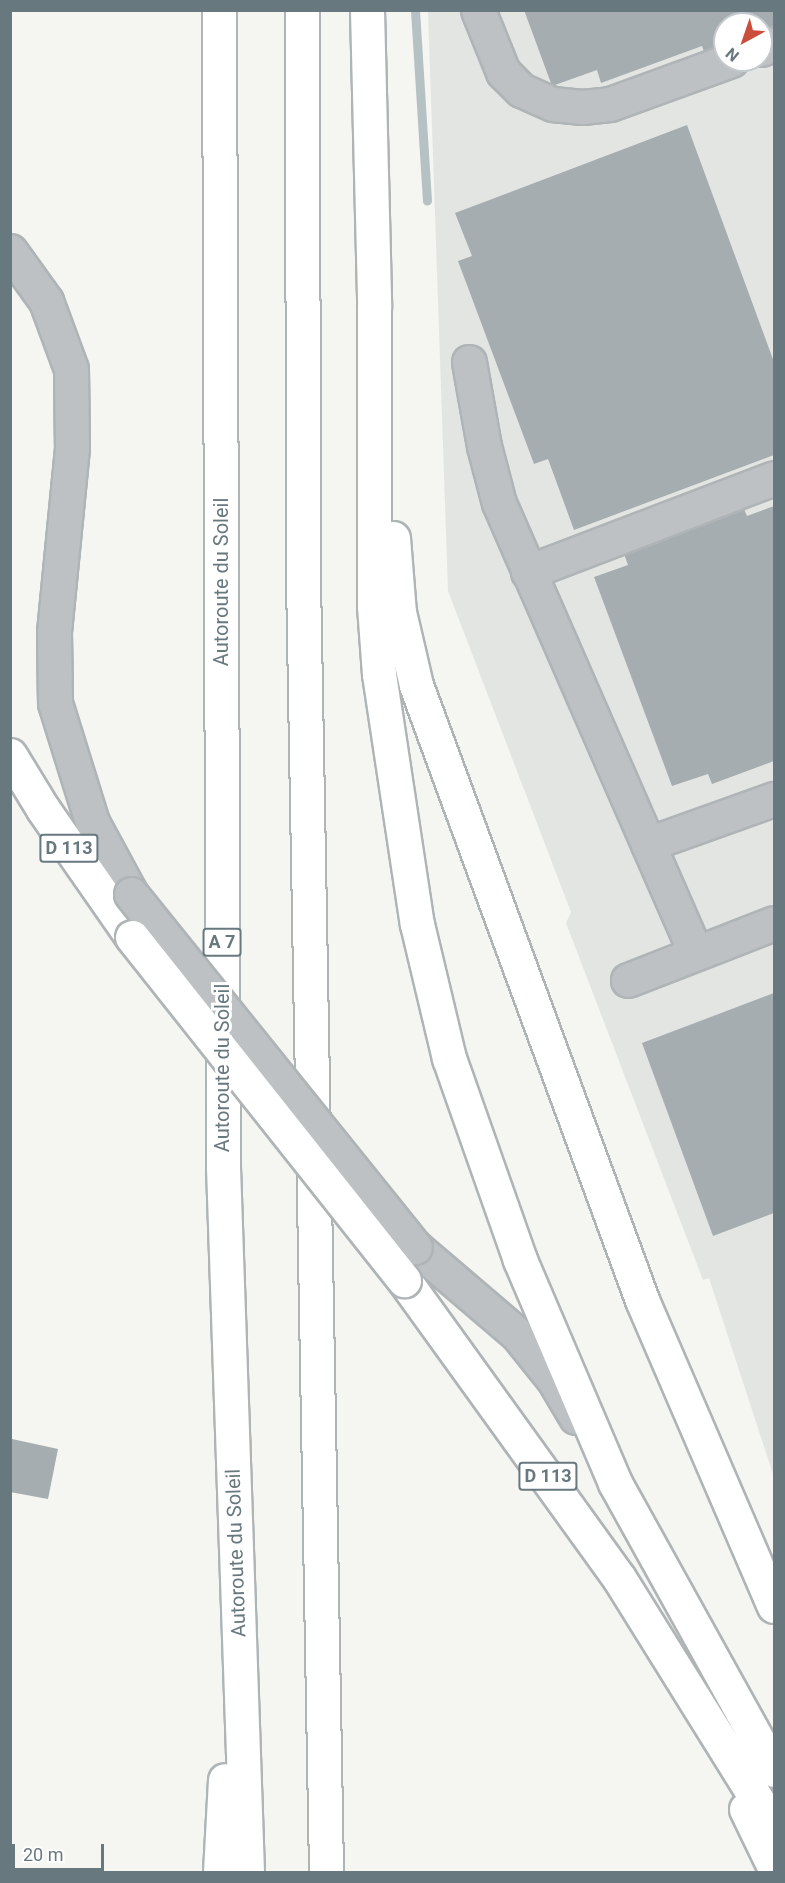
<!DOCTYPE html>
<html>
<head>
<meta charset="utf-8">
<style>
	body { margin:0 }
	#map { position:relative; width:785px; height:1883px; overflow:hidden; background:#f5f5f2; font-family:Roboto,sans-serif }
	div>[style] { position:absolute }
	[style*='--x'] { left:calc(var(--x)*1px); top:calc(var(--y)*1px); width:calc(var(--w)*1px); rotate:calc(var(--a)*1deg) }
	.built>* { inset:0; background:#e3e5e3 }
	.stream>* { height:9px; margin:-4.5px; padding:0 4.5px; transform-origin:4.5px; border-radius:4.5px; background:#b5c1c3 }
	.building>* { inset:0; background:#a5adb0 }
	.roads { filter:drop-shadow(2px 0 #afb4b6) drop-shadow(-2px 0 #afb4b6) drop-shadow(0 2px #afb4b6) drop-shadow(0 -2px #afb4b6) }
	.minor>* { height:33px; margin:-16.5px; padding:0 16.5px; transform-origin:16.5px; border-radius:16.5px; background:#bdc1c3 }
	.major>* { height:33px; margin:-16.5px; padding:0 16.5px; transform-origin:16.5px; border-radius:16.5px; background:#fff }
	.highway>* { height:33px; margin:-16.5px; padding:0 16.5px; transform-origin:16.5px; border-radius:16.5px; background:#fff }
	.bridges { filter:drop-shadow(2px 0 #afb4b6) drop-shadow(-2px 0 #afb4b6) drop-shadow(0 2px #afb4b6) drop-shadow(0 -2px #afb4b6) }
	.minor-bridge>* { height:33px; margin:-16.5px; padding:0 16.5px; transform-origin:16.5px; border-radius:16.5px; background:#bdc1c3 }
	.major-bridge>* { height:33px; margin:-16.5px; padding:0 16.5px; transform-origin:16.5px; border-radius:16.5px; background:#fff }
	span { translate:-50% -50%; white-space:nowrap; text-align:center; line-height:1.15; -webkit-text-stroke:6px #fff; paint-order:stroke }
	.shield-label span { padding:2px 4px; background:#fff; border:2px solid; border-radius:4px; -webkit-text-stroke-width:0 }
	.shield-label { font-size:18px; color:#68787f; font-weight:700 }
	.street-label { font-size:20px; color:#68787f }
	.frame { position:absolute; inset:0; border:12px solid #68787f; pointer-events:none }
	.north { position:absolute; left:713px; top:12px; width:60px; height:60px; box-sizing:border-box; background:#fff; border:2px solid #c3c9cc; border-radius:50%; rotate:220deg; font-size:16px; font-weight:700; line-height:24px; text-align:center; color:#68787f }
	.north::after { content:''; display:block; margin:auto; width:21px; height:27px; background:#cb4d3c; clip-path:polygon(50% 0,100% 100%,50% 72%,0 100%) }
	.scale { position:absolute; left:12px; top:1844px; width:92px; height:27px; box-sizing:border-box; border:3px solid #68787f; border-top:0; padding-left:8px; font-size:18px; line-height:21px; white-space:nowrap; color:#68787f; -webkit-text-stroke:4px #fff; paint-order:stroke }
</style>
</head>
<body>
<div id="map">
	<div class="built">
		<div style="clip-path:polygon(evenodd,428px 11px,774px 11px,774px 1477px,709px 1278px,703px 1280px,566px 923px,571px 912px,448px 591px,428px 11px,725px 24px,761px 24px,761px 60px,725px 60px,725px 24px)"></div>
	</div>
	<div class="stream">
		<div style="--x:415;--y:10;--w:191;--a:86.4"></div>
	</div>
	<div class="building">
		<div style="clip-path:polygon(524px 10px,774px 10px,774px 31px,761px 36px,761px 24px,725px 24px,725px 49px,706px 57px,702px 46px,601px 83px,597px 70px,552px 86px)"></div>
		<div style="clip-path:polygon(687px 125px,774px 362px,774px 455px,574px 530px,548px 459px,534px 464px,458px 261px,472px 256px,455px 213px)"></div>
		<div style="clip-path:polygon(774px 506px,774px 761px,712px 784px,708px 774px,672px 786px,594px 577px,628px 565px,624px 554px,744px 509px,747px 516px)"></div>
		<div style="clip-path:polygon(774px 993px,774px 1213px,713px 1236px,642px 1043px)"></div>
		<div style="clip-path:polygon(12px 1439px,58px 1449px,48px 1499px,10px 1492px)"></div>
	</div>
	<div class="roads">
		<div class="minor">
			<div style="--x:478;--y:10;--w:67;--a:68"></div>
			<div style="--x:503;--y:72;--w:25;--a:45"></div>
			<div style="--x:521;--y:90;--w:35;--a:24"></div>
			<div style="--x:553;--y:104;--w:29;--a:6"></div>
			<div style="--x:582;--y:107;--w:28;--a:-6"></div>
			<div style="--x:610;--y:104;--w:129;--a:-20"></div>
			<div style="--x:761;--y:49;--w:14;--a:-21"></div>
			<div style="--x:10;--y:251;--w:62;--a:54.2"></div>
			<div style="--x:46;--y:301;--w:72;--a:69.8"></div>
			<div style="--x:71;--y:369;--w:79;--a:89.3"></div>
			<div style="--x:72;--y:448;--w:185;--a:95.6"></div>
			<div style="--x:54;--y:632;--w:71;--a:89.2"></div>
			<div style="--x:55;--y:703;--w:125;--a:72.7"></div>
			<div style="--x:92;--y:822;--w:82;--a:61.6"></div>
			<div style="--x:469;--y:362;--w:85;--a:79.9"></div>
			<div style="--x:484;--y:446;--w:59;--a:75.3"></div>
			<div style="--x:499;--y:503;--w:491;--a:66.4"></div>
			<div style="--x:528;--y:572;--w:263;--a:-20.9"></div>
			<div style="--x:648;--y:844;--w:134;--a:-19.7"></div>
			<div style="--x:628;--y:980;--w:157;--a:-21.3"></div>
			<div style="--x:415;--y:1247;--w:134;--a:40.5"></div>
			<div style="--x:517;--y:1334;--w:59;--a:51.2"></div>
			<div style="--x:554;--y:1380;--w:43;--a:59.3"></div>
		</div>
		<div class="major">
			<div style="--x:374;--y:307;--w:299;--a:90"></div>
			<div style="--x:374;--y:606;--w:68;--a:85.8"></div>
			<div style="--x:379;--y:674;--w:253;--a:81.4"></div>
			<div style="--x:417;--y:924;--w:138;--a:76.6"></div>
			<div style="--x:449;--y:1058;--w:214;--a:70.6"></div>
			<div style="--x:520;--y:1260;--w:242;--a:66.9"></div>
			<div style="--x:615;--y:1483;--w:328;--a:61"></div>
			<div style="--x:393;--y:538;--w:74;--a:85.4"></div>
			<div style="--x:399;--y:612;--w:75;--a:76.9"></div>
			<div style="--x:416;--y:685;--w:655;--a:69.82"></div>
			<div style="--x:642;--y:1300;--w:333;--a:66.7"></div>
			<div style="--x:10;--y:755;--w:63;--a:58.6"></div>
			<div style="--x:43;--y:809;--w:156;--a:55.2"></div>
			<div style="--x:404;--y:1280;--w:367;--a:54.2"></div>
			<div style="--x:619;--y:1578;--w:293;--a:58.1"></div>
			<div style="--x:746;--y:1809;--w:64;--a:64.2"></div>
		</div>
		<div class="highway">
			<div style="--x:219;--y:10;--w:1157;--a:89.8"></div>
			<div style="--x:223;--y:1167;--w:705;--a:88.05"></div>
			<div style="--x:302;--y:10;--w:569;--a:89.9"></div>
			<div style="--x:303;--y:579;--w:1293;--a:88.98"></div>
			<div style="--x:367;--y:10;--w:297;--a:88.6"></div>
			<div style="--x:220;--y:1872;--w:92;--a:-86.9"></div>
		</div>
	</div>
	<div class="bridges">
		<div class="minor-bridge">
			<div style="--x:131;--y:894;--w:453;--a:51.2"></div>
		</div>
		<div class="major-bridge">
			<div style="--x:132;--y:937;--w:438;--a:51.6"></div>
		</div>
	</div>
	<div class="shield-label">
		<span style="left:69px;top:848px">D 113</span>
		<span style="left:222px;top:942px">A 7</span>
		<span style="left:548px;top:1476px">D 113</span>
	</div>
	<div class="street-label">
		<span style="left:221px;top:582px;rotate:-90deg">Autoroute du Soleil</span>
		<span style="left:222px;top:1068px;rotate:-90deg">Autoroute du Soleil</span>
		<span style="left:236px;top:1553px;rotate:-92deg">Autoroute du Soleil</span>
	</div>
	<div class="frame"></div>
	<div class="north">N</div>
	<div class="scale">20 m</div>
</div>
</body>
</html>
